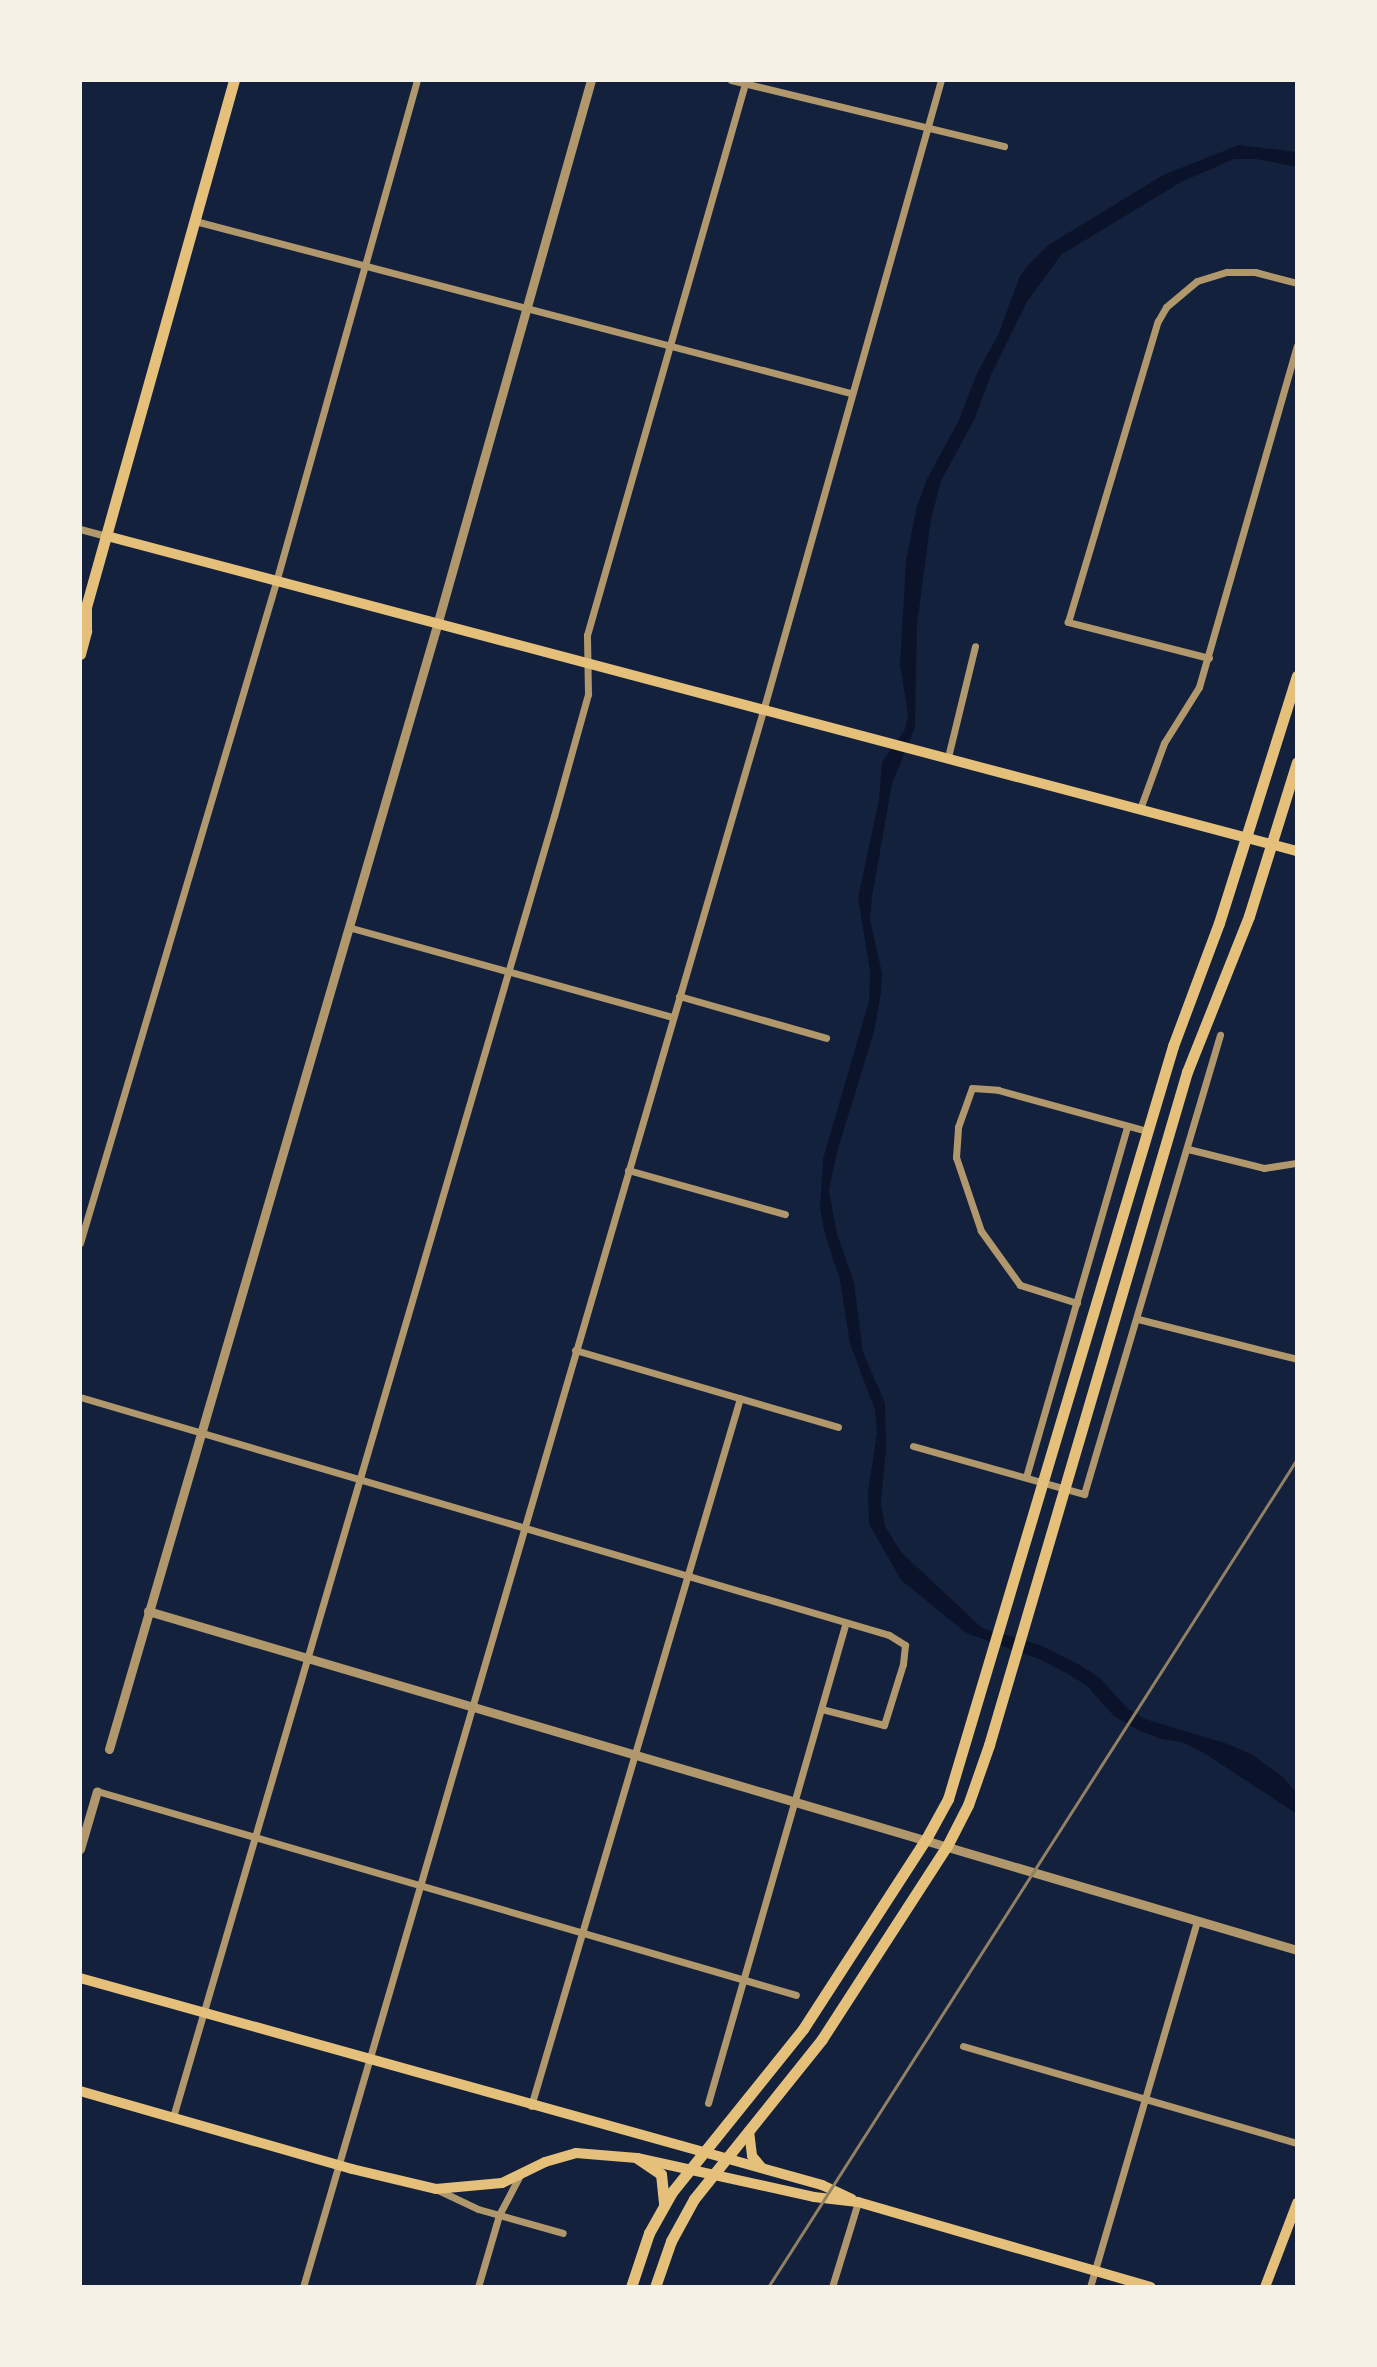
<!DOCTYPE html>
<html>
<head>
<meta charset="utf-8">
<style>
	body { margin:0 }
	#map { position:relative; width:1377px; height:2367px; overflow:hidden; background:#14213d; font-family:Helvetica,sans-serif }
	div>[style] { position:absolute }
	[style*='--x'] { left:calc(var(--x)*1px); top:calc(var(--y)*1px); width:calc(var(--w)*1px); rotate:calc(var(--a)*1deg) }
	.water>* { inset:0; background:#0b132b }
	.minor>* { height:7px; margin:-3.5px; padding:0 3.5px; transform-origin:3.5px; border-radius:3.5px; background:#b1986c }
	.tertiary>* { height:9px; margin:-4.5px; padding:0 4.5px; transform-origin:4.5px; border-radius:4.5px; background:#b1986c }
	.secondary>* { height:10px; margin:-5px; padding:0 5px; transform-origin:5px; border-radius:5px; background:#e5c07b }
	.primary>* { height:11px; margin:-5.5px; padding:0 5.5px; transform-origin:5.5px; border-radius:5.5px; background:#e5c07b }
	.rail>* { height:3px; margin:-1.5px; padding:0 1.5px; transform-origin:1.5px; border-radius:1.5px; background:#918062 }
	span { translate:-50% -50%; white-space:nowrap; text-align:center; line-height:1.15; -webkit-text-stroke:6px #f6f1e7; paint-order:stroke }
	.frame { position:absolute; inset:0; border:82px solid #f6f1e7; pointer-events:none }
</style>
</head>
<body>
<div id="map">
	<div class="water">
		<div style="clip-path:polygon(1239px 145px,1297px 152px,1297px 167px,1256px 159px,1234px 159px,1181px 182px,1061px 255px,1027px 302px,991px 375px,975px 418px,941px 481px,931px 519px,917px 624px,915px 728px,892px 784px,872px 897px,870px 919px,882px 973px,881px 993px,874px 1032px,837px 1152px,829px 1191px,837px 1234px,854px 1282px,863px 1352px,885px 1403px,886px 1449px,881px 1503px,885px 1526px,901px 1552px,982px 1628px,1040px 1645px,1078px 1664px,1099px 1677px,1127px 1708px,1145px 1719px,1228px 1744px,1253px 1755px,1283px 1777px,1297px 1793px,1297px 1814px,1204px 1753px,1182px 1742px,1161px 1739px,1138px 1730px,1114px 1716px,1087px 1686px,1070px 1675px,1039px 1659px,966px 1633px,901px 1580px,869px 1524px,868px 1492px,877px 1433px,875px 1410px,850px 1344px,840px 1280px,824px 1231px,820px 1207px,823px 1159px,869px 1001px,870px 971px,858px 898px,879px 799px,882px 762px,905px 729px,908px 715px,900px 664px,906px 561px,917px 506px,927px 479px,958px 422px,978px 371px,998px 335px,1020px 276px,1029px 264px,1047px 246px,1163px 175px)"></div>
	</div>
	<div class="minor">
		<div style="--x:731;--y:80;--w:281;--a:13.6"></div>
		<div style="--x:195;--y:221;--w:677;--a:14.71"></div>
		<div style="--x:80;--y:529;--w:28;--a:15"></div>
		<div style="--x:1209;--y:658;--w:146;--a:-165.7"></div>
		<div style="--x:1068;--y:622;--w:314;--a:-73.4"></div>
		<div style="--x:1158;--y:321;--w:16;--a:-60"></div>
		<div style="--x:1166;--y:307;--w:40;--a:-40"></div>
		<div style="--x:1197;--y:281;--w:31;--a:-17"></div>
		<div style="--x:1227;--y:272;--w:28;--a:0"></div>
		<div style="--x:1255;--y:272;--w:43;--a:14.7"></div>
		<div style="--x:948;--y:757;--w:114;--a:-76.3"></div>
		<div style="--x:1140;--y:809;--w:70;--a:-70"></div>
		<div style="--x:1164;--y:743;--w:66;--a:-58"></div>
		<div style="--x:1199;--y:687;--w:355;--a:-74"></div>
		<div style="--x:348;--y:927;--w:337;--a:15.5"></div>
		<div style="--x:679;--y:996;--w:153;--a:15.9"></div>
		<div style="--x:1188;--y:1149;--w:78;--a:14"></div>
		<div style="--x:1264;--y:1168;--w:33;--a:-9"></div>
		<div style="--x:628;--y:1170;--w:163;--a:15.7"></div>
		<div style="--x:80;--y:1243;--w:689;--a:-73.48"></div>
		<div style="--x:276;--y:582;--w:521;--a:-74.31"></div>
		<div style="--x:1077;--y:1303;--w:60;--a:-162.5"></div>
		<div style="--x:1020;--y:1285;--w:67;--a:-125.8"></div>
		<div style="--x:981;--y:1231;--w:78;--a:-108.7"></div>
		<div style="--x:956;--y:1157;--w:30;--a:-86"></div>
		<div style="--x:958;--y:1127;--w:41;--a:-70.3"></div>
		<div style="--x:972;--y:1088;--w:26;--a:4"></div>
		<div style="--x:998;--y:1090;--w:155;--a:15.4"></div>
		<div style="--x:1138;--y:1319;--w:164;--a:14.1"></div>
		<div style="--x:575;--y:1350;--w:274;--a:16.3"></div>
		<div style="--x:80;--y:1397;--w:843;--a:16.39"></div>
		<div style="--x:889;--y:1635;--w:19;--a:32"></div>
		<div style="--x:905;--y:1645;--w:19;--a:96"></div>
		<div style="--x:903;--y:1664;--w:64;--a:107.3"></div>
		<div style="--x:884;--y:1725;--w:65;--a:-165.7"></div>
		<div style="--x:913;--y:1446;--w:178;--a:15.7"></div>
		<div style="--x:1084;--y:1494;--w:479;--a:-73.5"></div>
		<div style="--x:1026;--y:1477;--w:365;--a:-73.9"></div>
		<div style="--x:97;--y:1791;--w:728;--a:16.27"></div>
		<div style="--x:963;--y:2046;--w:348;--a:16.2"></div>
		<div style="--x:708;--y:2103;--w:498;--a:-74"></div>
		<div style="--x:531;--y:2106;--w:738;--a:-73.55"></div>
		<div style="--x:173;--y:2117;--w:1356;--a:-73.68"></div>
		<div style="--x:554;--y:816;--w:127;--a:-74.4"></div>
		<div style="--x:588;--y:694;--w:59;--a:-91"></div>
		<div style="--x:587;--y:635;--w:577;--a:-74.01"></div>
		<div style="--x:438;--y:2190;--w:44;--a:25.4"></div>
		<div style="--x:478;--y:2209;--w:88;--a:15.8"></div>
		<div style="--x:303;--y:2287;--w:1642;--a:-73.73"></div>
		<div style="--x:763;--y:711;--w:656;--a:-74.25"></div>
		<div style="--x:478;--y:2287;--w:75;--a:-73.7"></div>
		<div style="--x:499;--y:2215;--w:43;--a:-62.2"></div>
		<div style="--x:832;--y:2287;--w:89;--a:-73"></div>
		<div style="--x:1090;--y:2287;--w:381;--a:-73.7"></div>
	</div>
	<div class="tertiary">
		<div style="--x:148;--y:1611;--w:1198;--a:16.44"></div>
		<div style="--x:109;--y:1749;--w:1171;--a:-73.73"></div>
		<div style="--x:437;--y:625;--w:566;--a:-74.22"></div>
		<div style="--x:80;--y:1849;--w:60;--a:-73.7"></div>
	</div>
	<div class="secondary">
		<div style="--x:107;--y:536;--w:1231;--a:14.83"></div>
		<div style="--x:80;--y:1978;--w:770;--a:15.59"></div>
		<div style="--x:822;--y:2185;--w:33;--a:25"></div>
		<div style="--x:80;--y:2091;--w:283;--a:16"></div>
		<div style="--x:352;--y:2169;--w:86;--a:13.4"></div>
		<div style="--x:436;--y:2189;--w:66;--a:-5.2"></div>
		<div style="--x:502;--y:2183;--w:48;--a:-26"></div>
		<div style="--x:545;--y:2162;--w:32;--a:-16"></div>
		<div style="--x:576;--y:2153;--w:61;--a:4.7"></div>
		<div style="--x:637;--y:2158;--w:181;--a:12.4"></div>
		<div style="--x:814;--y:2197;--w:44;--a:6.5"></div>
		<div style="--x:858;--y:2202;--w:305;--a:16.2"></div>
		<div style="--x:749;--y:2131;--w:25;--a:83"></div>
		<div style="--x:752;--y:2156;--w:16;--a:50"></div>
		<div style="--x:1265;--y:2287;--w:90;--a:-69.1"></div>
	</div>
	<div class="primary">
		<div style="--x:80;--y:654;--w:24;--a:-75"></div>
		<div style="--x:86;--y:631;--w:24;--a:-90"></div>
		<div style="--x:86;--y:607;--w:547;--a:-74.31"></div>
		<div style="--x:637;--y:2158;--w:29;--a:34"></div>
		<div style="--x:661;--y:2174;--w:30;--a:84"></div>
		<div style="--x:631;--y:2287;--w:57;--a:-71.6"></div>
		<div style="--x:649;--y:2233;--w:47;--a:-60.7"></div>
		<div style="--x:672;--y:2192;--w:209;--a:-51.2"></div>
		<div style="--x:803;--y:2029;--w:226;--a:-57.1"></div>
		<div style="--x:926;--y:1839;--w:46;--a:-61.2"></div>
		<div style="--x:948;--y:1799;--w:786;--a:-73.36"></div>
		<div style="--x:1173;--y:1046;--w:131;--a:-69.5"></div>
		<div style="--x:1219;--y:923;--w:259;--a:-72.5"></div>
		<div style="--x:655;--y:2287;--w:49;--a:-70.8"></div>
		<div style="--x:671;--y:2241;--w:48;--a:-61.3"></div>
		<div style="--x:694;--y:2199;--w:205;--a:-51.3"></div>
		<div style="--x:822;--y:2039;--w:230;--a:-57.1"></div>
		<div style="--x:947;--y:1846;--w:46;--a:-62.9"></div>
		<div style="--x:968;--y:1805;--w:64;--a:-70.7"></div>
		<div style="--x:989;--y:1745;--w:702;--a:-73.61"></div>
		<div style="--x:1187;--y:1072;--w:168;--a:-68.3"></div>
		<div style="--x:1249;--y:916;--w:161;--a:-72.7"></div>
	</div>
	<div class="rail">
		<div style="--x:768;--y:2287;--w:983;--a:-57.43"></div>
	</div>
	<div class="frame"></div>
</div>
</body>
</html>
